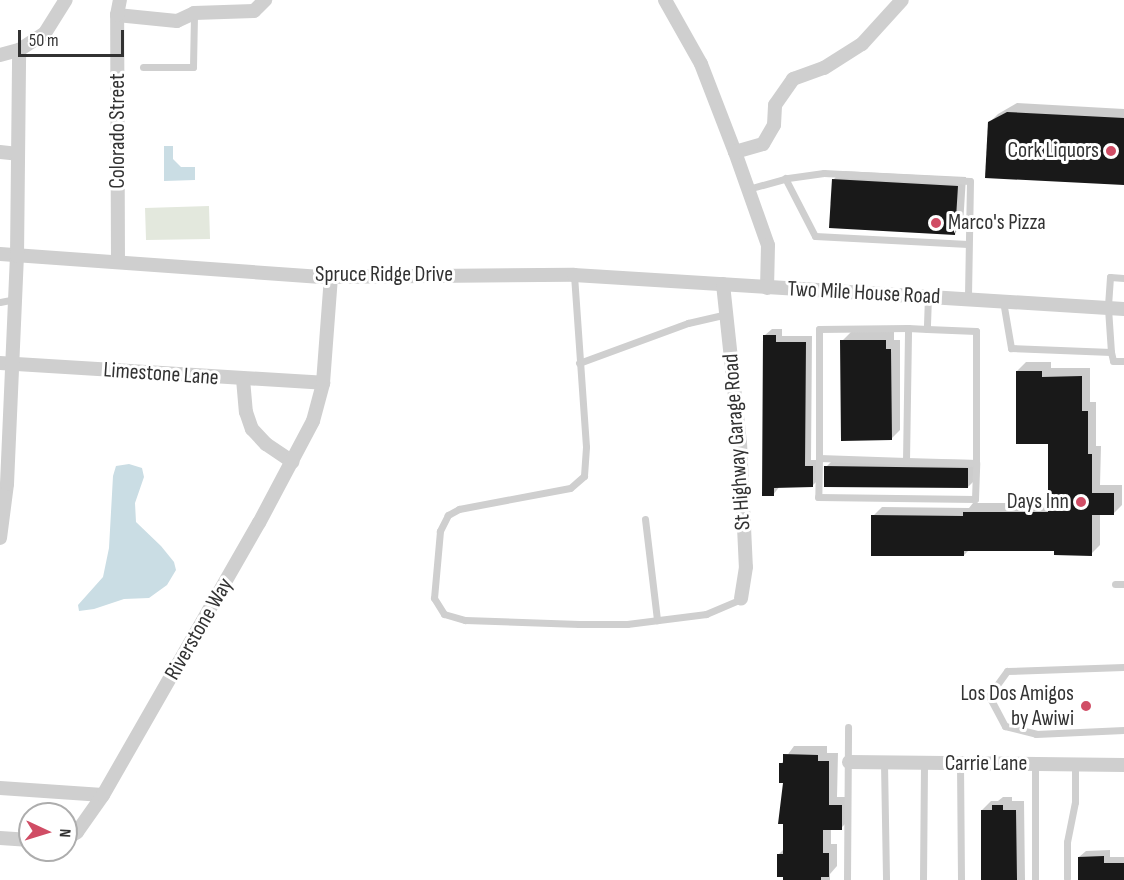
<!DOCTYPE html>
<html>
<head>
<meta charset="utf-8">
<style>
	body { margin:0 }
	#map { position:relative; width:1124px; height:880px; overflow:hidden; background:#fff; font-family:"Sofia Sans Condensed",sans-serif }
	div>[style] { position:absolute }
	[style*='--x'] { left:calc(var(--x)*1px); top:calc(var(--y)*1px); width:calc(var(--w)*1px); rotate:calc(var(--a)*1deg) }
	.green>* { inset:0; background:#e3e8dd }
	.water>* { inset:0; background:#cadde4 }
	.shadow>* { inset:0; background:#0003 }
	.building>* { inset:0; background:#191919 }
	.lane>* { height:7px; margin:-3.5px; padding:0 3.5px; transform-origin:3.5px; border-radius:3.5px; background:#cfcfcf }
	.street>* { height:14px; margin:-7px; padding:0 7px; transform-origin:7px; border-radius:7px; background:#cfcfcf }
	.dots>* { width:16px; height:16px; translate:-50% -50%; box-sizing:border-box; border:3px solid #fff; border-radius:50% }
	span { translate:-50% -50%; white-space:nowrap; text-align:center; line-height:1.15; -webkit-text-stroke:6px #fff; paint-order:stroke }
	.street-label { font-size:22px; color:#323232 }
	.poi-label { font-size:22px; color:#323232 }
	.right { translate:-100% -50%; text-align:right }
	.left { translate:0 -50%; text-align:left }
	.north { position:absolute; left:18px; top:802px; width:60px; height:60px; box-sizing:border-box; background:#fff; border:2px solid #adadad; border-radius:50%; rotate:94deg; font-size:16px; font-weight:700; line-height:24px; text-align:center; color:#323232 }
	.north::after { content:''; display:block; margin:auto; width:21px; height:27px; background:#d04d65; clip-path:polygon(50% 0,100% 100%,50% 72%,0 100%) }
	.scale { position:absolute; left:18px; top:30px; width:106px; height:27px; box-sizing:border-box; border:3px solid #323232; border-top:0; padding-left:8px; font-size:18px; line-height:21px; white-space:nowrap; color:#323232; -webkit-text-stroke:4px #fff; paint-order:stroke }
</style>
</head>
<body>
<div id="map">
	<div class="green">
		<div style="clip-path:polygon(209px 206px,210px 239px,146px 240px,145px 208px)"></div>
	</div>
	<div class="water">
		<div style="clip-path:polygon(164px 146px,173px 146px,173px 159px,181px 167px,195px 167px,195px 180px,164px 181px)"></div>
		<div style="clip-path:polygon(129px 464px,142px 468px,144px 477px,135px 503px,136px 522px,161px 546px,174px 562px,176px 570px,167px 585px,149px 598px,124px 599px,94px 609px,79px 611px,78px 605px,103px 577px,109px 548px,113px 476px,116px 466px)"></div>
	</div>
	<div class="shadow">
		<div style="clip-path:polygon(1017px 103px,1124px 109px,1124px 183px,989px 123px,998px 114px)"></div>
		<div style="clip-path:polygon(842px 171px,966px 177px,963px 225px,954px 234px,833px 180px)"></div>
		<div style="clip-path:polygon(772px 329px,782px 329px,782px 336px,812px 336px,811px 460px,819px 460px,819px 479px,812px 486px,780px 486px,773px 495px,765px 335px)"></div>
		<div style="clip-path:polygon(851px 332px,894px 332px,894px 340px,900px 340px,900px 430px,891px 439px,842px 341px)"></div>
		<div style="clip-path:polygon(1026px 362px,1051px 362px,1051px 368px,1090px 368px,1090px 402px,1096px 402px,1096px 446px,1101px 446px,1100px 485px,1122px 485px,1122px 505px,1113px 514px,1100px 513px,1100px 545px,1091px 554px,1055px 550px,969px 550px,964px 555px,873px 516px,882px 507px,969px 508px,973px 503px,1049px 503px,1050px 443px,1017px 371px)"></div>
		<div style="clip-path:polygon(835px 458px,977px 460px,977px 478px,968px 487px,826px 467px)"></div>
		<div style="clip-path:polygon(794px 746px,827px 746px,827px 753px,838px 753px,837px 797px,850px 797px,850px 819px,841px 828px,831px 828px,831px 844px,837px 844px,837px 866px,830px 874px,830px 880px,784px 880px,778px 855px,784px 849px,784px 781px,781px 764px)"></div>
		<div style="clip-path:polygon(1003px 797px,1012px 797px,1012px 801px,1024px 801px,1025px 880px,983px 880px,982px 810px,991px 801px,998px 801px)"></div>
		<div style="clip-path:polygon(1110px 850px,1110px 857px,1124px 857px,1124px 880px,1079px 880px,1079px 857px,1086px 851px)"></div>
	</div>
	<div class="building">
		<div style="clip-path:polygon(1007px 112px,1124px 118px,1124px 185px,985px 178px,988px 122px)"></div>
		<div style="clip-path:polygon(832px 179px,958px 186px,955px 235px,829px 228px)"></div>
		<div style="clip-path:polygon(763px 335px,776px 335px,776px 342px,806px 342px,805px 466px,813px 466px,813px 487px,774px 488px,774px 496px,762px 496px)"></div>
		<div style="clip-path:polygon(840px 340px,886px 340px,886px 349px,891px 349px,892px 440px,841px 441px)"></div>
		<div style="clip-path:polygon(1016px 371px,1042px 371px,1042px 377px,1082px 376px,1082px 411px,1088px 411px,1088px 454px,1092px 454px,1092px 493px,1114px 493px,1114px 515px,1092px 515px,1092px 556px,1054px 555px,1054px 551px,964px 551px,964px 556px,871px 556px,871px 515px,963px 516px,963px 512px,1048px 512px,1048px 444px,1016px 444px)"></div>
		<div style="clip-path:polygon(824px 466px,968px 468px,968px 488px,824px 487px)"></div>
		<div style="clip-path:polygon(783px 754px,818px 755px,818px 761px,829px 761px,829px 805px,842px 805px,842px 830px,823px 830px,823px 853px,829px 853px,829px 877px,821px 877px,821px 880px,783px 880px,783px 877px,777px 877px,777px 854px,783px 854px,783px 824px,778px 824px,783px 783px,779px 783px,779px 763px,783px 763px)"></div>
		<div style="clip-path:polygon(992px 805px,1003px 805px,1003px 810px,1016px 810px,1017px 880px,981px 880px,981px 810px,992px 810px)"></div>
		<div style="clip-path:polygon(1104px 856px,1104px 863px,1124px 863px,1124px 880px,1078px 880px,1078px 857px)"></div>
	</div>
	<div class="lane">
		<div style="--x:143;--y:67;--w:50;--a:0"></div>
		<div style="--x:193;--y:67;--w:54;--a:-88.9"></div>
		<div style="--x:785;--y:178;--w:65;--a:62.7"></div>
		<div style="--x:815;--y:236;--w:153;--a:3"></div>
		<div style="--x:748;--y:189;--w:41;--a:-15.4"></div>
		<div style="--x:788;--y:178;--w:36;--a:-8"></div>
		<div style="--x:824;--y:173;--w:146;--a:3.1"></div>
		<div style="--x:970;--y:181;--w:117;--a:91"></div>
		<div style="--x:574;--y:275;--w:172;--a:86"></div>
		<div style="--x:586;--y:447;--w:29;--a:94"></div>
		<div style="--x:584;--y:476;--w:18;--a:139"></div>
		<div style="--x:570;--y:488;--w:113;--a:169.3"></div>
		<div style="--x:459;--y:509;--w:13;--a:151"></div>
		<div style="--x:448;--y:515;--w:18;--a:117"></div>
		<div style="--x:440;--y:531;--w:67;--a:95.1"></div>
		<div style="--x:434;--y:598;--w:19;--a:58"></div>
		<div style="--x:444;--y:614;--w:22;--a:16"></div>
		<div style="--x:465;--y:620;--w:114;--a:2"></div>
		<div style="--x:579;--y:624;--w:48;--a:0"></div>
		<div style="--x:627;--y:624;--w:80;--a:-7.2"></div>
		<div style="--x:706;--y:614;--w:38;--a:-23"></div>
		<div style="--x:1124;--y:278;--w:14;--a:-176"></div>
		<div style="--x:1110;--y:277;--w:31;--a:94"></div>
		<div style="--x:1108;--y:308;--w:44;--a:86.1"></div>
		<div style="--x:1111;--y:352;--w:9;--a:77"></div>
		<div style="--x:1113;--y:361;--w:11;--a:0"></div>
		<div style="--x:928;--y:296;--w:33;--a:92"></div>
		<div style="--x:927;--y:329;--w:49;--a:2.3"></div>
		<div style="--x:976;--y:331;--w:132;--a:90"></div>
		<div style="--x:1003;--y:301;--w:48;--a:80.3"></div>
		<div style="--x:1011;--y:348;--w:100;--a:2.3"></div>
		<div style="--x:0;--y:302;--w:15;--a:-11"></div>
		<div style="--x:579;--y:363;--w:116;--a:-20.2"></div>
		<div style="--x:688;--y:323;--w:39;--a:-13"></div>
		<div style="--x:819;--y:458;--w:39;--a:91"></div>
		<div style="--x:818;--y:497;--w:157;--a:0.7"></div>
		<div style="--x:975;--y:499;--w:36;--a:-88"></div>
		<div style="--x:976;--y:463;--w:70;--a:-178.4"></div>
		<div style="--x:906;--y:461;--w:133;--a:-89.1"></div>
		<div style="--x:908;--y:328;--w:19;--a:3"></div>
		<div style="--x:906;--y:461;--w:87;--a:-178"></div>
		<div style="--x:819;--y:458;--w:129;--a:-90"></div>
		<div style="--x:819;--y:329;--w:89;--a:-0.6"></div>
		<div style="--x:645;--y:519;--w:102;--a:83.2"></div>
		<div style="--x:1115;--y:584;--w:9;--a:0"></div>
		<div style="--x:1124;--y:667;--w:117;--a:178"></div>
		<div style="--x:1007;--y:671;--w:31;--a:126"></div>
		<div style="--x:989;--y:696;--w:34;--a:62"></div>
		<div style="--x:1005;--y:726;--w:32;--a:14"></div>
		<div style="--x:1036;--y:734;--w:88;--a:-2.6"></div>
		<div style="--x:884;--y:763;--w:117;--a:89"></div>
		<div style="--x:960;--y:764;--w:116;--a:89.5"></div>
		<div style="--x:1035;--y:764;--w:116;--a:90"></div>
		<div style="--x:1067;--y:878;--w:36;--a:-90"></div>
		<div style="--x:1067;--y:842;--w:41;--a:-78.7"></div>
		<div style="--x:1075;--y:802;--w:37;--a:-90"></div>
		<div style="--x:847;--y:880;--w:153;--a:-89.6"></div>
		<div style="--x:923;--y:880;--w:116;--a:-89.5"></div>
	</div>
	<div class="street">
		<div style="--x:665;--y:0;--w:73;--a:60.6"></div>
		<div style="--x:701;--y:64;--w:94;--a:68.9"></div>
		<div style="--x:735;--y:152;--w:99;--a:70.5"></div>
		<div style="--x:768;--y:245;--w:43;--a:91.3"></div>
		<div style="--x:117;--y:15;--w:60;--a:5.7"></div>
		<div style="--x:177;--y:21;--w:19;--a:-25"></div>
		<div style="--x:194;--y:13;--w:60;--a:-1.9"></div>
		<div style="--x:254;--y:11;--w:16;--a:-45"></div>
		<div style="--x:0;--y:55;--w:20;--a:-15"></div>
		<div style="--x:19;--y:50;--w:31;--a:-33"></div>
		<div style="--x:45;--y:33;--w:39;--a:-58"></div>
		<div style="--x:0;--y:152;--w:18;--a:6"></div>
		<div style="--x:735;--y:152;--w:29;--a:-16"></div>
		<div style="--x:763;--y:144;--w:22;--a:-60"></div>
		<div style="--x:774;--y:125;--w:20;--a:-87"></div>
		<div style="--x:775;--y:105;--w:32;--a:-55"></div>
		<div style="--x:793;--y:79;--w:33;--a:-20"></div>
		<div style="--x:824;--y:68;--w:45;--a:-32.3"></div>
		<div style="--x:862;--y:44;--w:59;--a:-47.7"></div>
		<div style="--x:0;--y:254;--w:322;--a:4.1"></div>
		<div style="--x:321;--y:277;--w:253;--a:-0.5"></div>
		<div style="--x:574;--y:275;--w:551;--a:3.54"></div>
		<div style="--x:118;--y:262;--w:247;--a:-90.2"></div>
		<div style="--x:117;--y:15;--w:15;--a:-79"></div>
		<div style="--x:723;--y:284;--w:159;--a:83.9"></div>
		<div style="--x:740;--y:442;--w:125;--a:87.3"></div>
		<div style="--x:746;--y:567;--w:32;--a:99"></div>
		<div style="--x:0;--y:363;--w:324;--a:3.5"></div>
		<div style="--x:243;--y:379;--w:33;--a:85"></div>
		<div style="--x:246;--y:412;--w:18;--a:71"></div>
		<div style="--x:252;--y:429;--w:21;--a:47"></div>
		<div style="--x:266;--y:444;--w:32;--a:34"></div>
		<div style="--x:0;--y:538;--w:54;--a:-82.6"></div>
		<div style="--x:7;--y:484;--w:228;--a:-87.5"></div>
		<div style="--x:17;--y:256;--w:206;--a:-89.4"></div>
		<div style="--x:849;--y:762;--w:275;--a:0.6"></div>
		<div style="--x:0;--y:788;--w:103;--a:3.9"></div>
		<div style="--x:0;--y:838;--w:30;--a:4"></div>
		<div style="--x:66;--y:839;--w:13;--a:-32"></div>
		<div style="--x:77;--y:832;--w:45;--a:-54.9"></div>
		<div style="--x:103;--y:795;--w:314;--a:-60.2"></div>
		<div style="--x:259;--y:523;--w:115;--a:-62.1"></div>
		<div style="--x:313;--y:421;--w:39;--a:-75"></div>
		<div style="--x:323;--y:383;--w:106;--a:-85.7"></div>
	</div>
	<div class="dots">
		<div style="left:1111px;top:151px;background:#d04d65"></div>
		<div style="left:936px;top:223px;background:#d04d65"></div>
		<div style="left:1081px;top:502px;background:#d04d65"></div>
		<div style="left:1086px;top:706px;background:#d04d65"></div>
	</div>
	<div class="street-label">
		<span style="left:118px;top:131px;rotate:-90deg">Colorado Street</span>
		<span style="left:384px;top:275px">Spruce Ridge Drive</span>
		<span style="left:864px;top:293px;rotate:3deg">Two Mile House Road</span>
		<span style="left:161px;top:374px;rotate:4deg">Limestone Lane</span>
		<span style="left:737px;top:442px;rotate:-94deg">St Highway Garage Road</span>
		<span style="left:199px;top:629px;rotate:-60deg">Riverstone Way</span>
		<span style="left:986px;top:764px">Carrie Lane</span>
	</div>
	<div class="poi-label">
		<span class="right" style="left:1099px;top:151px">Cork Liquors</span>
		<span class="left" style="left:948px;top:223px">Marco's Pizza</span>
		<span class="right" style="left:1069px;top:502px">Days Inn</span>
		<span class="right" style="left:1074px;top:706px">Los Dos Amigos<br>by Awiwi</span>
	</div>
	<div class="north">N</div>
	<div class="scale">50 m</div>
</div>
</body>
</html>
